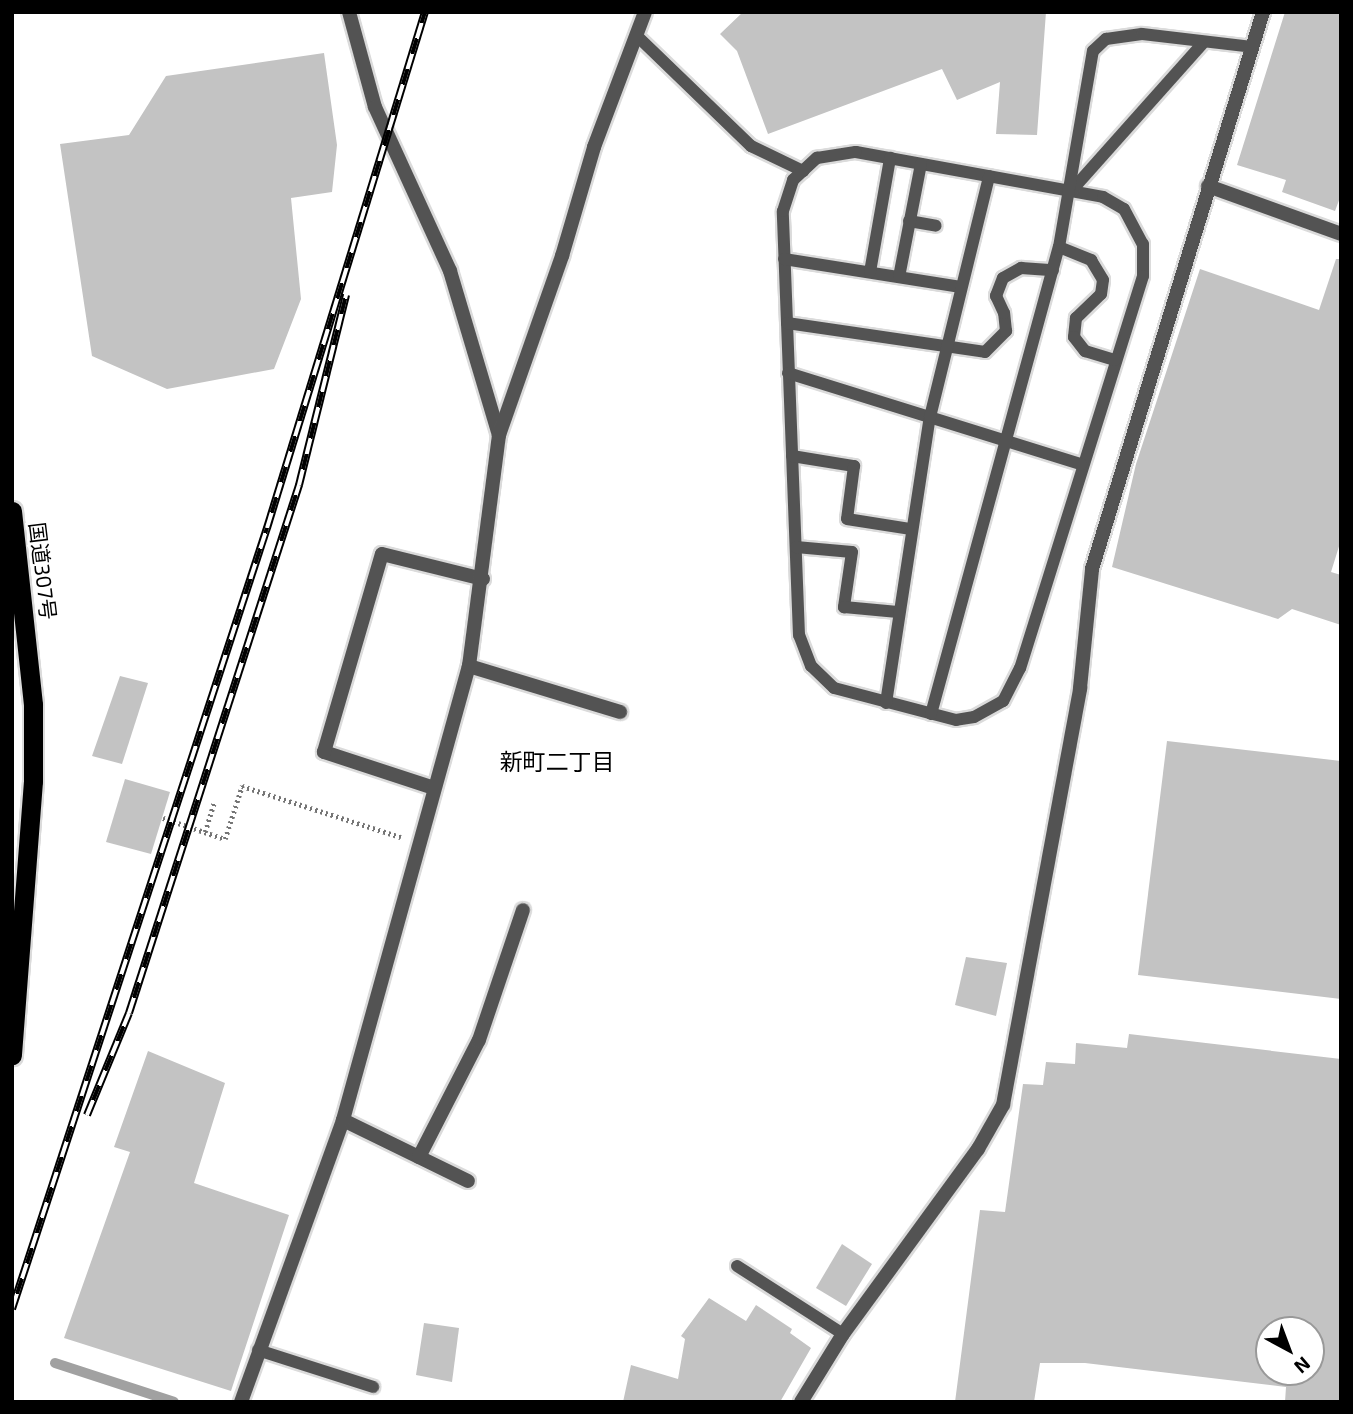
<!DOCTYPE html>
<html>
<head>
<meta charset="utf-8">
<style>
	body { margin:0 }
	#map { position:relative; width:1353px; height:1414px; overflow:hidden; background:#fff; font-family:"Exo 2","Noto Sans JP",sans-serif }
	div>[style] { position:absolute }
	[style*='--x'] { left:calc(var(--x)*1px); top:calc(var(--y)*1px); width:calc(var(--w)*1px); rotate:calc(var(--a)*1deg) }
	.stream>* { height:10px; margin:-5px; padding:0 5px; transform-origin:5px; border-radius:5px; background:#a1a1a1 }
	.building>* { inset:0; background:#c3c3c3 }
	.path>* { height:4.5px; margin-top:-2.25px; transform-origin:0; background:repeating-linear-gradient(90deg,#757575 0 2px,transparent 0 5.5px) }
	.roads { filter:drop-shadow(2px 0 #dbdbdb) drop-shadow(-2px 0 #dbdbdb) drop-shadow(0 2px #dbdbdb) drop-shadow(0 -2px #dbdbdb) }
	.service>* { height:12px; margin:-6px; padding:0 6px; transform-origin:6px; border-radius:6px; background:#535353 }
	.minor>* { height:14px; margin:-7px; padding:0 7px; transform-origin:7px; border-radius:7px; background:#535353 }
	.trunk>* { height:19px; margin:-9.5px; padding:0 9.5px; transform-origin:9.5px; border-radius:9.5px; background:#000 }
	.rail>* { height:8px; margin-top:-4px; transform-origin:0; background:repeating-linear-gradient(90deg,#fff 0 16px,#000 0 32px); box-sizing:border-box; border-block:2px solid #000 }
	span { translate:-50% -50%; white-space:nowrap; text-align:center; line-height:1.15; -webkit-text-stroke:5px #fff; paint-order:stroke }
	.street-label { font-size:21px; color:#000 }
	.neighbourhood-label { font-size:23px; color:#000 }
	.frame { position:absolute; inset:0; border:14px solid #000; pointer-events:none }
	.north { position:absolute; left:1255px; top:1316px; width:70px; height:70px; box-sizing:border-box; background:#fff; border:2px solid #999; border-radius:50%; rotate:139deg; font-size:19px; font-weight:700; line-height:28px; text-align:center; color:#000 }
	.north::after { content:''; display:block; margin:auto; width:24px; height:32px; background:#000; clip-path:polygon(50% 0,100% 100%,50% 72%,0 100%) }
</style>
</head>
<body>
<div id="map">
	<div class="stream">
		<div style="--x:55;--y:1363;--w:125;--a:18.1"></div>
	</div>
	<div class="building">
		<div style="clip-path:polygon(743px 12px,1046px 12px,1037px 135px,996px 134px,1000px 82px,957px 100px,942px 69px,768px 134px,737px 51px,720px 34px)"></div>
		<div style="clip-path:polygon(1285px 12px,1341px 12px,1341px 195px,1335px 211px,1282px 192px,1286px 180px,1237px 165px)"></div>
		<div style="clip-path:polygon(324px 53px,337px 145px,332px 192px,291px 198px,301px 299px,274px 369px,167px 389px,92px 356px,60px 144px,129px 135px,166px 76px)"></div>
		<div style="clip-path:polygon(1336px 259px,1341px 259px,1341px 540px,1331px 572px,1341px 575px,1341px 625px,1292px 609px,1278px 619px,1112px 567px,1136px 464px,1200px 269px,1319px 310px)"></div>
		<div style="clip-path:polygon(120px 676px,148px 683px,122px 764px,92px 756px)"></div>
		<div style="clip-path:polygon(1167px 741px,1341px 761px,1341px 999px,1138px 975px)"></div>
		<div style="clip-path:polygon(125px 779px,170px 792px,151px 854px,106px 842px)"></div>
		<div style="clip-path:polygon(966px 957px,1007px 963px,996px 1016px,955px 1005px)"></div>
		<div style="clip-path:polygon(evenodd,1129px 1034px,1341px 1059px,1341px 1402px,1285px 1402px,1286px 1387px,1085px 1363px,1040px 1363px,1034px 1402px,955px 1402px,980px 1210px,1005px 1212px,1023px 1084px,1043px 1085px,1046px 1062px,1075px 1064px,1076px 1043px,1127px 1048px,1129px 1034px,1269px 1330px,1311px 1330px,1311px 1372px,1269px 1372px,1269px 1330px)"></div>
		<div style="clip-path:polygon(148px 1051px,225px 1083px,194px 1183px,289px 1215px,231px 1391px,64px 1338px,130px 1152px,114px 1147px)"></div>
		<div style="clip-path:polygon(842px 1244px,872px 1264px,846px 1306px,816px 1288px)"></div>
		<div style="clip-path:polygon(709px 1298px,746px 1321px,756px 1305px,792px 1329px,790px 1333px,811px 1348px,780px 1402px,623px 1402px,631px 1365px,678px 1379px,685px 1339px,681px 1336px)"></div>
		<div style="clip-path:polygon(424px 1323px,459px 1328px,452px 1382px,416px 1375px)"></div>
	</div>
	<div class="path">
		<div style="--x:163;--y:818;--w:65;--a:18.7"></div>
		<div style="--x:225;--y:839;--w:56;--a:-72.2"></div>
		<div style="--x:242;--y:786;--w:167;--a:17.8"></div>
		<div style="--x:205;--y:832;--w:31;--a:-73"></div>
	</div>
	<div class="roads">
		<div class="service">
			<div style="--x:636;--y:35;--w:160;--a:44"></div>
			<div style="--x:751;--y:146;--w:58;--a:25.7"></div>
			<div style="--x:856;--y:152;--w:251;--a:10.3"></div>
			<div style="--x:1103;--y:197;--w:24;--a:30"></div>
			<div style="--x:1124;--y:209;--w:40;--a:62"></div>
			<div style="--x:1143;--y:244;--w:32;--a:90"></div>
			<div style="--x:1143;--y:276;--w:411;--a:107.4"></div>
			<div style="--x:1020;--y:668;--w:37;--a:117"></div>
			<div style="--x:1003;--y:701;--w:33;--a:151"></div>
			<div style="--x:974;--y:717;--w:18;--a:171"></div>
			<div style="--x:956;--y:720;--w:126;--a:-165.3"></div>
			<div style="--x:834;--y:688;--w:32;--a:-136"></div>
			<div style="--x:811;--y:666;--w:33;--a:-111"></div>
			<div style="--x:799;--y:635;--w:424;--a:-92.2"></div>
			<div style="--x:783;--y:211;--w:33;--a:-72"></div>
			<div style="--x:793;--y:180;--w:33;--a:-43"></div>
			<div style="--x:817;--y:158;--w:39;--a:-9"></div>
			<div style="--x:1072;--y:190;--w:198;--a:-48.3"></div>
			<div style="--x:909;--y:221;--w:27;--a:10"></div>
			<div style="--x:1059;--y:247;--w:35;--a:22"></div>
			<div style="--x:1091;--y:260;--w:23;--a:59"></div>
			<div style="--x:1103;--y:280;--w:14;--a:98"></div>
			<div style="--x:1101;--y:294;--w:35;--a:136"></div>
			<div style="--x:1076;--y:318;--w:19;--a:96"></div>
			<div style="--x:1074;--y:337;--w:18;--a:52"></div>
			<div style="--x:1085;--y:351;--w:31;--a:17"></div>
			<div style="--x:784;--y:259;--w:179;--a:9"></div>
			<div style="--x:870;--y:272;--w:116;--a:-80"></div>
			<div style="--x:899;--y:277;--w:115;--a:-79"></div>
			<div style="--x:787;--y:323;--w:200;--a:8.3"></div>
			<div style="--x:985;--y:352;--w:30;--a:-45"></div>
			<div style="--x:1006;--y:331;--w:18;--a:-96"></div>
			<div style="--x:1004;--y:313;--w:19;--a:-115"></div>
			<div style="--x:996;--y:296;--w:19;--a:-69"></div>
			<div style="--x:1003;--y:278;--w:21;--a:-29"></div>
			<div style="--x:1021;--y:268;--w:32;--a:4"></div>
			<div style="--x:788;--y:373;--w:307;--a:17.3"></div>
			<div style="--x:792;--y:456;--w:63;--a:9.2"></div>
			<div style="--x:854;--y:466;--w:53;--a:97.5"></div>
			<div style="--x:847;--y:519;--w:65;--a:8.9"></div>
			<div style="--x:796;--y:547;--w:56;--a:5.1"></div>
			<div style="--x:852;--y:552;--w:56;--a:98.3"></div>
			<div style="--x:844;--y:607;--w:54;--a:5.3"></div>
			<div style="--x:886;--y:703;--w:289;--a:-81.3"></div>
			<div style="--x:930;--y:417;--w:248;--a:-76.2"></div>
			<div style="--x:931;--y:714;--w:484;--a:-74.7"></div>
			<div style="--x:1059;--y:247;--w:199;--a:-80.2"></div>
			<div style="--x:1093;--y:51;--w:18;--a:-43"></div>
			<div style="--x:1106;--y:39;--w:36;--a:-8"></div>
			<div style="--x:1142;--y:34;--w:111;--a:6.7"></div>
			<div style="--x:737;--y:1266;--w:126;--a:32.7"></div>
			<div style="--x:258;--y:1350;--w:121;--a:17.8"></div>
		</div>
		<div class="minor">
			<div style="--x:349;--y:12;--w:98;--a:74.7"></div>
			<div style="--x:375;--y:107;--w:180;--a:65.4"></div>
			<div style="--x:450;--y:271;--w:171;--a:73.4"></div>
			<div style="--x:1208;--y:186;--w:141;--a:19.8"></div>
			<div style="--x:469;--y:666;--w:158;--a:16.9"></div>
			<div style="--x:434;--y:788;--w:116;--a:-161.9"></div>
			<div style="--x:324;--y:752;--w:206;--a:-73.7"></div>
			<div style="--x:382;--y:554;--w:104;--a:13.9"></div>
			<div style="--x:343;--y:1120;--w:139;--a:26"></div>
			<div style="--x:419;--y:1157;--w:131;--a:-62.9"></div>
			<div style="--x:479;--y:1040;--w:137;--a:-71.3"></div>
			<div style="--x:241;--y:1402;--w:300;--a:-70.1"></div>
			<div style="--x:343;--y:1120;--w:471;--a:-74.5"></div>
			<div style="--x:469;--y:666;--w:233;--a:-82.6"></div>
			<div style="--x:499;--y:435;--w:190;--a:-70.6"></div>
			<div style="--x:562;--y:256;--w:114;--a:-73.6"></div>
			<div style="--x:594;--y:147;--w:144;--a:-69.3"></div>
			<div style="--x:801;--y:1402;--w:80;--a:-58.3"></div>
			<div style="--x:843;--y:1334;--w:229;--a:-53.9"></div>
			<div style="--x:978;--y:1149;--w:51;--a:-60.4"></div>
			<div style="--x:1003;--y:1105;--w:424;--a:-79.5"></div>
			<div style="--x:1080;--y:688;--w:120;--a:-84.2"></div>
			<div style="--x:1092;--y:569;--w:583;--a:-72.93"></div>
		</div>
		<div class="trunk">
			<div style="--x:12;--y:511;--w:195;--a:83.8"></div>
			<div style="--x:33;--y:705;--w:76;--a:90"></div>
			<div style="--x:33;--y:781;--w:275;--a:94.4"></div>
		</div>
	</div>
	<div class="rail">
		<div style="--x:87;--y:1115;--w:110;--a:-67.6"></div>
		<div style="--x:129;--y:1013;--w:555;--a:-72.15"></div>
		<div style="--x:299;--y:485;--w:196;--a:-76.1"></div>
		<div style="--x:12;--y:1309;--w:822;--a:-71.92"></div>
		<div style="--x:267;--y:528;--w:540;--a:-72.98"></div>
	</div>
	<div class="street-label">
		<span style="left:43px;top:571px;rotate:83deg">国道307号</span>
	</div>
	<div class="neighbourhood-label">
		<span style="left:557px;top:761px">新町二丁目</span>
	</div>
	<div class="frame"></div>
	<div class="north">N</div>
</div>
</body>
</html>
